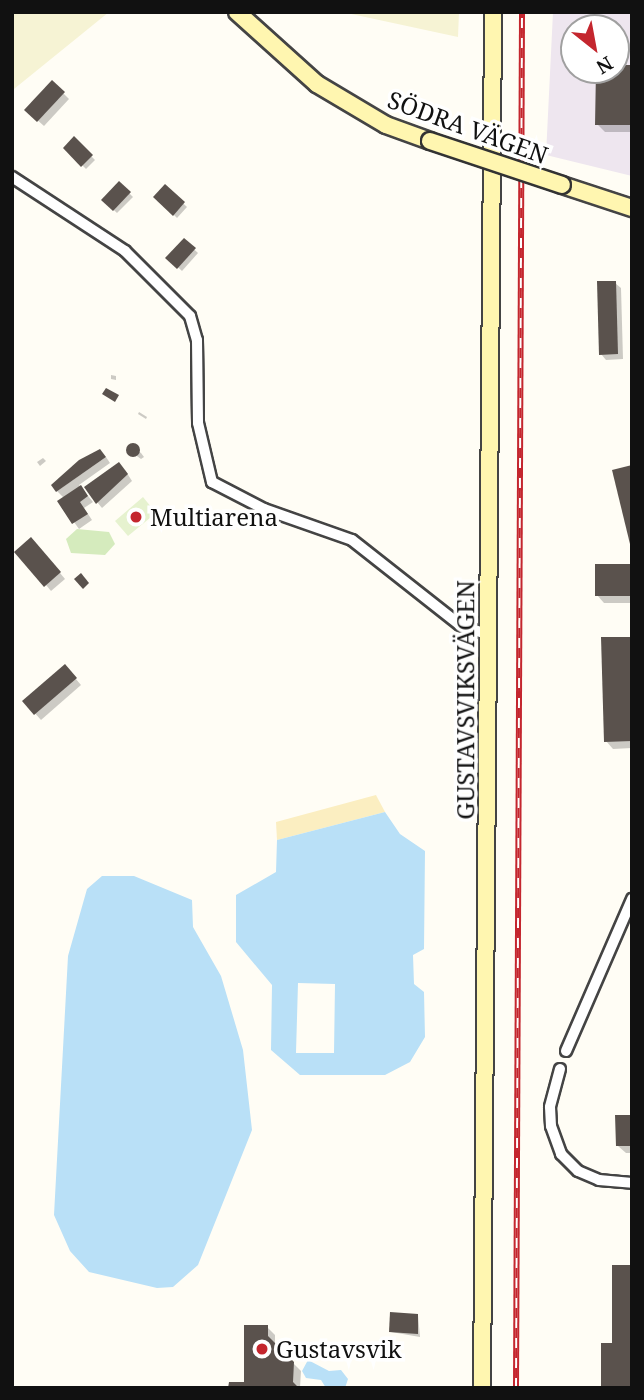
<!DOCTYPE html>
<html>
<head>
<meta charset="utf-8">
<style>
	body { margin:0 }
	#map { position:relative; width:644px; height:1400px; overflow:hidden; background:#fffdf5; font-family:"Noto Serif",serif }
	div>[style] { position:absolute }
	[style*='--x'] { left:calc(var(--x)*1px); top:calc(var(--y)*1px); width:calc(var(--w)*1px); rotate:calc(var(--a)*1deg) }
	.industrial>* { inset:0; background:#eee6ef }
	.farmland>* { inset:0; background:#f6f3d4 }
	.green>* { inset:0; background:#d5ebbd }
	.sand>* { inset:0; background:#fbeec1 }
	.pitch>* { inset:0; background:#e6f2cf }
	.water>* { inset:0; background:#b9e0f7 }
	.shadow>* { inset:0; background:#0003 }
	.building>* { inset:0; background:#5a524d }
	.round { border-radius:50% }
	.roads { filter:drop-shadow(2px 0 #444) drop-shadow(-2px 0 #444) drop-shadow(0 2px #444) drop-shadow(0 -2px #444) }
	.street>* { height:10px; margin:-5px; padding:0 5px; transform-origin:5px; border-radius:5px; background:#fff }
	.secondary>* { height:16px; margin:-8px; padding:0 8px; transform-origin:8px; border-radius:8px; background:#fff6b0 }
	.rail>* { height:6px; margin-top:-3px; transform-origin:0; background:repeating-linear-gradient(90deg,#fff 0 10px,#c4262e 0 20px); box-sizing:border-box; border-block:2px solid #c4262e }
	.bridges { filter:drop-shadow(2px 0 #333) drop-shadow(-2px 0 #333) drop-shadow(0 2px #333) drop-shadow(0 -2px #333) }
	.secondary-bridge>* { height:16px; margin:-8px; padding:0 8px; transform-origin:8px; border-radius:8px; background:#fff6b0 }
	.dots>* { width:19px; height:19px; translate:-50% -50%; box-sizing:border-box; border:4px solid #fff; border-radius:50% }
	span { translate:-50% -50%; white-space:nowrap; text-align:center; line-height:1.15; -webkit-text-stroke:7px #fff; paint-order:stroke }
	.street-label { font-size:24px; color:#111 }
	.poi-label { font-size:24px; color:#111 }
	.left { translate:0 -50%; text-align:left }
	.frame { position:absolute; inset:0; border:14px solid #111; pointer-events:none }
	.north { position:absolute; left:560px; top:14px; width:70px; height:70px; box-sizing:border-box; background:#fff; border:2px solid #a0a0a0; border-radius:50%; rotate:149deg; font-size:19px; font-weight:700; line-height:28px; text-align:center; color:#111 }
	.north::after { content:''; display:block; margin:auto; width:24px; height:32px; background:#c4262e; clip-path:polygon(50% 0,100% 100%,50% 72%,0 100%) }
</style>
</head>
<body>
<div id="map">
	<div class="industrial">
		<div style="clip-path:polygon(evenodd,553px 12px,632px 12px,632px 176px,546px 155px,553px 12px,574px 28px,616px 28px,616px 70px,574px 70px,574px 28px)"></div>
	</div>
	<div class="farmland">
		<div style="clip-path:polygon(12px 12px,109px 12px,14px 89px)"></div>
		<div style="clip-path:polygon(342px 12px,459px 12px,458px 37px)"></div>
	</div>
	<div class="green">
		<div style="clip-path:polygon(77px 529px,109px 532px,115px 544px,105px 555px,71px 553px,66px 539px)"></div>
	</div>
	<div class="sand">
		<div style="clip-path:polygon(376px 795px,385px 812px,277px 840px,276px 822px)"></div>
	</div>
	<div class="pitch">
		<div style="clip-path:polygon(143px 497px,156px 513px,128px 536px,115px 521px)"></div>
	</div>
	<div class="water">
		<div style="clip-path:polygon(evenodd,385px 812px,400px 834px,425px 851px,424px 949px,413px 955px,414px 984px,424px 992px,425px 1037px,410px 1062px,385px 1075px,300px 1075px,271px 1050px,272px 985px,236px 942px,236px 895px,276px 872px,277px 840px,385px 812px,298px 983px,335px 984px,334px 1053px,296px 1053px,298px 983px)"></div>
		<div style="clip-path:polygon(102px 876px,134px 876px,192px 900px,193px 927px,221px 976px,243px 1050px,252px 1130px,198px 1265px,173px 1287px,157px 1288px,89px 1272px,70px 1251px,54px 1215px,68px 956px,87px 889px)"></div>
		<div style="clip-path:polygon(308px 1360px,329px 1371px,341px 1370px,348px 1379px,345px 1388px,326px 1388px,321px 1380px,306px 1378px,302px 1371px)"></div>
	</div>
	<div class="shadow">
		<div style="clip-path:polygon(616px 66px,632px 67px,632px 132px,605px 132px,597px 124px,598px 70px,616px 70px)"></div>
		<div style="clip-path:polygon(52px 82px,69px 99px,44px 126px,26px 110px)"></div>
		<div style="clip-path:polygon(74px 139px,95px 160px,86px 169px,65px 148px)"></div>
		<div style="clip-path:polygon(119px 183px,133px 197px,117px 213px,103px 200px)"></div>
		<div style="clip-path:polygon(165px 186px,187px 207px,177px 218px,156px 197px)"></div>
		<div style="clip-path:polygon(184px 240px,198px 253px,182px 271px,168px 258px)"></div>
		<div style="clip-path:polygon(615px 283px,621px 288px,623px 359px,606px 360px,601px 354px)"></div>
		<div style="clip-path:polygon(111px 375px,116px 376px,116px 380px,111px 379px)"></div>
		<div style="clip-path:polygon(139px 412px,147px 417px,146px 419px,138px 414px)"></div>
		<div style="clip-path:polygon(130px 446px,141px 453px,144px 457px,141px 459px,130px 451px)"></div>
		<div style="clip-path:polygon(106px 457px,110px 463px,79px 485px,93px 502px,84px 508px,92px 520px,79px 529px,59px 501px,64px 498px,57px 491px)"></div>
		<div style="clip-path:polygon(43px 458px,46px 461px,40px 466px,37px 462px)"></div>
		<div style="clip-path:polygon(125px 470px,132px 481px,102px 508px,97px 502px)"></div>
		<div style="clip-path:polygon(37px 545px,65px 579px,51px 591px,46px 585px)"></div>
		<div style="clip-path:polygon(632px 566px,632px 603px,604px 603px,597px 595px)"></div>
		<div style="clip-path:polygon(632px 638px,632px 748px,613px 749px,606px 741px)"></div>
		<div style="clip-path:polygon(70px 672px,81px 685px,41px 720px,24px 701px)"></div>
		<div style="clip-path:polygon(632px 1116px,632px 1153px,626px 1153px,618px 1146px)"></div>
		<div style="clip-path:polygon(418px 1315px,420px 1337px,391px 1332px)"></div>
		<div style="clip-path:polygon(267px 1327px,275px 1335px,275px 1345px,301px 1371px,300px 1388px,219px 1388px,245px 1384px)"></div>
	</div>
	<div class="building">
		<div style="clip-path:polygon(616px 65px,632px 65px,632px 125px,595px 125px,596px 70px,616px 70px)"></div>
		<div style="clip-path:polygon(52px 80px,65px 92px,37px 122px,24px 110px)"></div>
		<div style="clip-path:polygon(74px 136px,93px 155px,81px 167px,63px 148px)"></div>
		<div style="clip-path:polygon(119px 181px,131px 192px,113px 211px,101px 200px)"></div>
		<div style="clip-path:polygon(165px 184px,185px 202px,173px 216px,153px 197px)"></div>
		<div style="clip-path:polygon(184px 238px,196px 248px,177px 269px,165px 258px)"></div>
		<div style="clip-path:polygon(597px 281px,616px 281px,618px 354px,599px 355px)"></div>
		<div style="clip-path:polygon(106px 388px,119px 395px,115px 402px,102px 394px)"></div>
		<div class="round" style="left:126px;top:443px;width:14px;height:14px"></div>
		<div style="clip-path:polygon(100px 449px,106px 457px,56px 492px,51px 485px,79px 460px)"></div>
		<div style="clip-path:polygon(119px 462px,128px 474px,96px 504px,84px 487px)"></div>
		<div style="clip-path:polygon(632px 465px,632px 544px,630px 544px,612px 470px)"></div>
		<div style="clip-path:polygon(81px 485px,88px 496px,80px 502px,88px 514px,72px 524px,57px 501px)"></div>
		<div style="clip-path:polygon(31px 537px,61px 572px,44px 587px,14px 552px)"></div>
		<div style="clip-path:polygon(595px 564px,632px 564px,632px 596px,595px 596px)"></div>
		<div style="clip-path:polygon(81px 573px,89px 583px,83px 589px,74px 579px)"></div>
		<div style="clip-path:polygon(601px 637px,632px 637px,632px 741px,604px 742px)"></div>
		<div style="clip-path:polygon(65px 664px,77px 678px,34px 715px,22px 701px)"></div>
		<div style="clip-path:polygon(615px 1115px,632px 1115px,632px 1146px,616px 1146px)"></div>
		<div style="clip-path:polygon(612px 1265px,632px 1265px,632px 1388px,601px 1388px,601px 1343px,612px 1343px)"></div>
		<div style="clip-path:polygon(390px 1312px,418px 1314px,418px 1334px,389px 1332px)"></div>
		<div style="clip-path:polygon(244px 1325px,268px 1325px,268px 1336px,294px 1362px,293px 1382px,299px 1388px,228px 1388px,229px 1382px,244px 1382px)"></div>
	</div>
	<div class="roads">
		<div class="street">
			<div style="--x:12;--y:177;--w:135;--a:33.2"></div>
			<div style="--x:125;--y:251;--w:92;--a:45"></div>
			<div style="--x:190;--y:316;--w:25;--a:74"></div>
			<div style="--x:197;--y:340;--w:83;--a:89.3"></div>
			<div style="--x:198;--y:423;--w:61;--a:76.7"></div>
			<div style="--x:212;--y:482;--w:59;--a:27.4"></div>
			<div style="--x:264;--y:509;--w:93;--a:19.4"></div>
			<div style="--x:352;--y:540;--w:137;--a:38.2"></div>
			<div style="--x:460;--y:625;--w:31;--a:19"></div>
			<div style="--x:566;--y:1051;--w:166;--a:-66.5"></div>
			<div style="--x:560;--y:1069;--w:39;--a:105"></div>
			<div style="--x:550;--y:1107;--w:19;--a:87"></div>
			<div style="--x:551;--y:1126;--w:30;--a:70"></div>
			<div style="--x:561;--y:1154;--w:24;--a:45"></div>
			<div style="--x:578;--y:1171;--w:23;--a:23"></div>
			<div style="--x:599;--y:1180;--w:33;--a:5"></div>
		</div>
		<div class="secondary">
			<div style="--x:237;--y:12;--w:108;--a:42"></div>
			<div style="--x:317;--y:84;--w:80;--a:30.7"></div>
			<div style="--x:386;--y:125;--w:47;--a:20"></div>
			<div style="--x:562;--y:185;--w:74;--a:18.2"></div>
			<div style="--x:482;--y:1388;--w:1376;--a:-89.54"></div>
		</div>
	</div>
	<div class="rail">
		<div style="--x:516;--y:1388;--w:1376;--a:-89.75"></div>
	</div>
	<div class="bridges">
		<div class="secondary-bridge">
			<div style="--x:430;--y:141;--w:139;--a:18.4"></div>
		</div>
	</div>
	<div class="dots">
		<div style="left:136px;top:517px;background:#c4262e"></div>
		<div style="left:262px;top:1349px;background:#c4262e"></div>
	</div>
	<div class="street-label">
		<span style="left:468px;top:127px;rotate:20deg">SÖDRA VÄGEN</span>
		<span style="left:465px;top:700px;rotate:-90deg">GUSTAVSVIKSVÄGEN</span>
	</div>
	<div class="poi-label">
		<span class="left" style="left:150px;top:517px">Multiarena</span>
		<span class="left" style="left:276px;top:1349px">Gustavsvik</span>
	</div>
	<div class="frame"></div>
	<div class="north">N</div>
</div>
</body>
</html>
